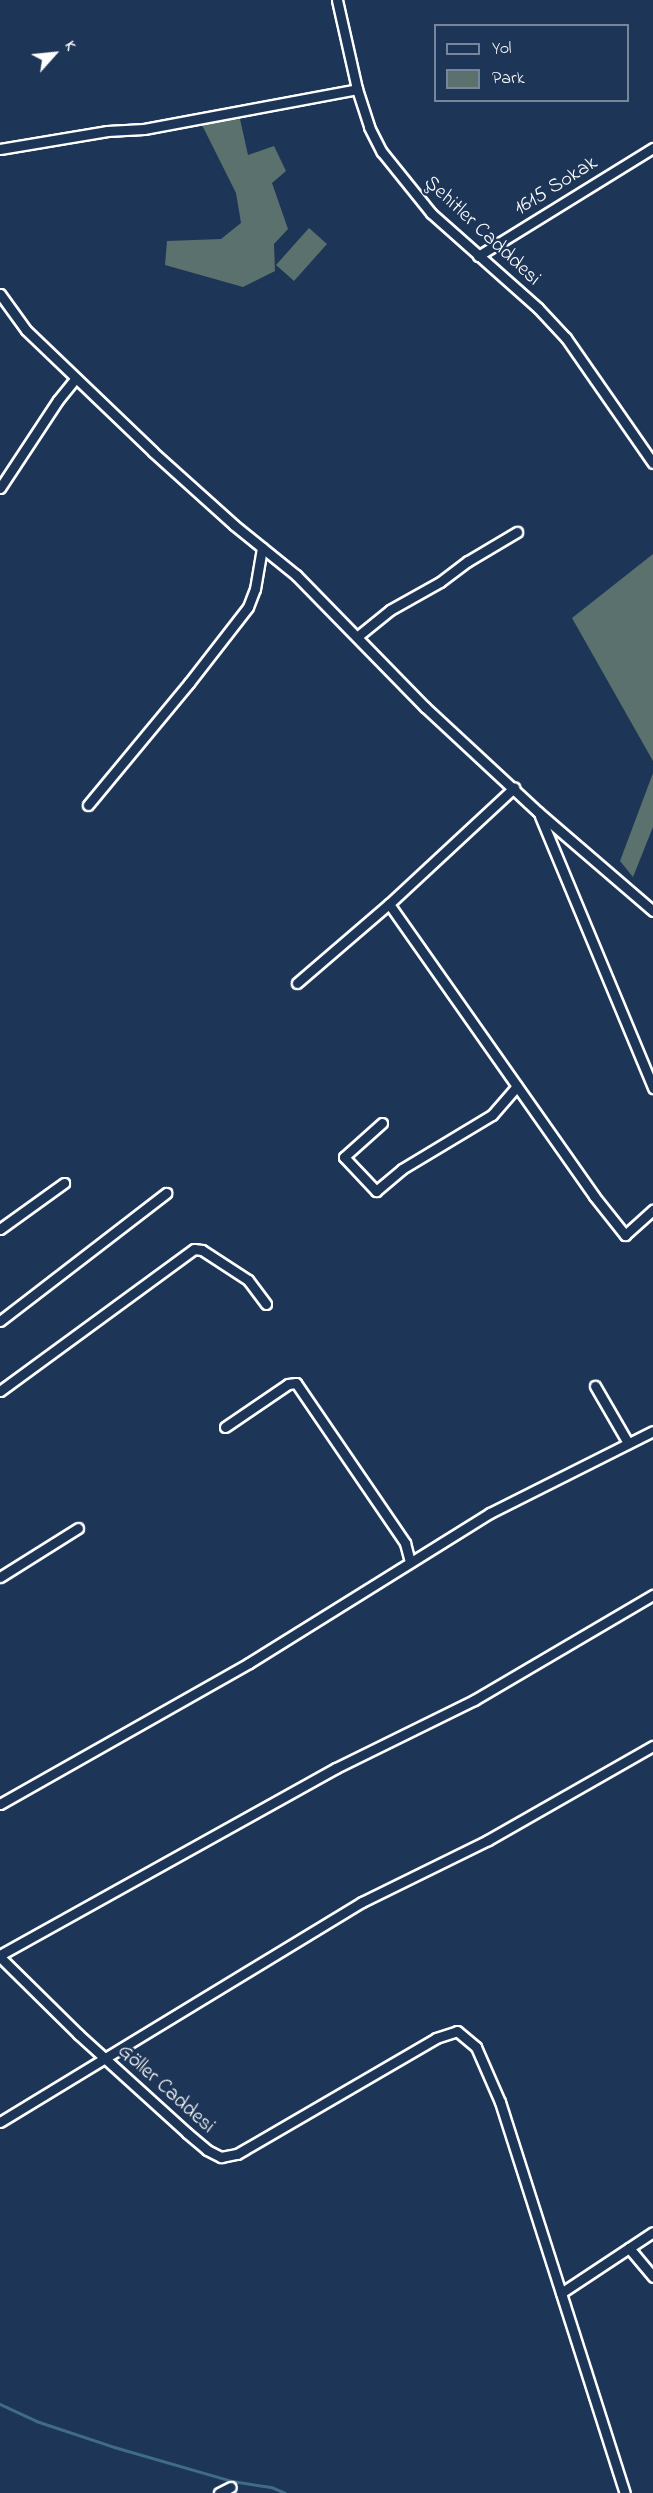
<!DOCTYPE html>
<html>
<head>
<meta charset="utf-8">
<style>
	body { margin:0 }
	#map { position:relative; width:653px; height:2493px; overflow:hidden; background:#1d3557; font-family:"Indie Flower",sans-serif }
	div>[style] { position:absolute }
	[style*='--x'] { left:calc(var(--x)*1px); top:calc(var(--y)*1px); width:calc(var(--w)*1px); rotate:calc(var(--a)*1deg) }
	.green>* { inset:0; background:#5b716d }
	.stream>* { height:3px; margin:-1.5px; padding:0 1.5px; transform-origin:1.5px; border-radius:1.5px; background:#406c84 }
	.roads { filter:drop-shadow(2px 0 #fff) drop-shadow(-2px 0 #fff) drop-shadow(0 2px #fff) drop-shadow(0 -2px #fff) }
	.street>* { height:9px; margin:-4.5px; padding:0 4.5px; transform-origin:4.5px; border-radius:4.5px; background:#1d3557 }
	span { translate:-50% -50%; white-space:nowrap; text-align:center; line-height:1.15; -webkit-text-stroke:5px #1d3557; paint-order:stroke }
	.street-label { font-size:21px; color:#fff }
	.legend { position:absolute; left:434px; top:24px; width:195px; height:78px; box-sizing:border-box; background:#1d3557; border:2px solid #77869a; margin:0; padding:8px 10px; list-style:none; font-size:18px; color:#fff }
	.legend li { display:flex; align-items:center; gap:12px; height:30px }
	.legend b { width:30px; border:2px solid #77869a }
	.north { position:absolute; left:24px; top:24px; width:60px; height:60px; -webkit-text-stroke:4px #1d3557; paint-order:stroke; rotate:63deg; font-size:16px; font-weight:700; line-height:24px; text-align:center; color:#fff }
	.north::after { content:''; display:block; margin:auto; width:21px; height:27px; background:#fff; clip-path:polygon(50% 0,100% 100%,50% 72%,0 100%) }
</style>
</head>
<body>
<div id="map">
	<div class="green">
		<div style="clip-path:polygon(240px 119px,248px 155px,274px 146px,286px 171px,272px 183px,288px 229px,274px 244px,275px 271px,243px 287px,165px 265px,167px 241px,221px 239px,241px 223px,236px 193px,201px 123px)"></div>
		<div style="clip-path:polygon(309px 228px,327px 244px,294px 281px,276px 265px)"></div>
		<div style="clip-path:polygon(653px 554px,653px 761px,572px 618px)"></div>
		<div style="clip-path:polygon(653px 773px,653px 827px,633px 877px,620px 861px)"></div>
	</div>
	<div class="stream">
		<div style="--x:0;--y:2404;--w:40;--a:25"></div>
		<div style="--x:36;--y:2421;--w:82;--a:18.4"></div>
		<div style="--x:114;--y:2447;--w:123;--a:16.1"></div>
		<div style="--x:232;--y:2481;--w:39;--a:9"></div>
		<div style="--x:271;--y:2487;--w:15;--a:23"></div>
	</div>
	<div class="roads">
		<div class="street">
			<div style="--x:337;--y:0;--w:91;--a:77.3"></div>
			<div style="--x:357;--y:89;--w:40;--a:72"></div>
			<div style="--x:369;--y:127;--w:28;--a:63"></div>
			<div style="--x:382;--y:152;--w:78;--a:51.2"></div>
			<div style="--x:431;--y:213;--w:143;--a:41.6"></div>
			<div style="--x:538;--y:308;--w:41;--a:47"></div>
			<div style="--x:566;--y:338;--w:152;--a:55.2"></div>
			<div style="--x:0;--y:149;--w:109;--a:-9.5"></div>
			<div style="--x:107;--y:131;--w:37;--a:-3"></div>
			<div style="--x:144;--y:129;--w:217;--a:-10.6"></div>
			<div style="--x:478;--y:256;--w:206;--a:-31.7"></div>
			<div style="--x:0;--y:294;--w:44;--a:54.2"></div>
			<div style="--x:26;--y:330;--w:176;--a:43.8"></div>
			<div style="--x:153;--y:452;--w:109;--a:42"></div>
			<div style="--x:234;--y:525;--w:80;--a:38.9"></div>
			<div style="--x:296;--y:575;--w:185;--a:45.7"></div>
			<div style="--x:425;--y:707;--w:154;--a:42.9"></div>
			<div style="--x:538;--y:812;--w:152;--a:40.7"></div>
			<div style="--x:0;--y:488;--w:105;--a:-56.6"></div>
			<div style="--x:58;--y:400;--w:28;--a:-51"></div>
			<div style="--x:358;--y:636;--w:41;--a:-39.1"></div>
			<div style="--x:390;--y:610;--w:57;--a:-29.2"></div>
			<div style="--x:440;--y:582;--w:35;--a:-37"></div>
			<div style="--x:468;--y:561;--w:57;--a:-30.6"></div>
			<div style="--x:88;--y:805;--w:158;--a:-50.4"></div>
			<div style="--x:189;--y:683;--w:96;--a:-52.2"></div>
			<div style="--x:248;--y:607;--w:19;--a:-69"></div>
			<div style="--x:255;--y:589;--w:42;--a:-80.3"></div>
			<div style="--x:540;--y:816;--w:295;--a:67.4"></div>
			<div style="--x:389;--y:904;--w:357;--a:54.9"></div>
			<div style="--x:594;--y:1196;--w:50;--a:51.5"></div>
			<div style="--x:625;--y:1235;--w:38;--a:-42"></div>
			<div style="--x:297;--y:983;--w:121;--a:-40.7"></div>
			<div style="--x:389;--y:904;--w:171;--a:-42.9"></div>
			<div style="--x:382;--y:1123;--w:51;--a:138.2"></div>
			<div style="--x:344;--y:1157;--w:47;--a:46.7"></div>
			<div style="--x:376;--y:1191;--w:34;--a:-40"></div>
			<div style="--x:402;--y:1169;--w:105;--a:-31"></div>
			<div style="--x:492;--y:1115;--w:38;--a:-49"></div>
			<div style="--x:0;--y:1229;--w:79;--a:-35.7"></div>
			<div style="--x:0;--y:1321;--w:210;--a:-37.6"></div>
			<div style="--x:595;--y:1386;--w:66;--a:59.9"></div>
			<div style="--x:0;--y:1391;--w:240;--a:-36.2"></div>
			<div style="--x:194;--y:1249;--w:8;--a:7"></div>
			<div style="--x:202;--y:1250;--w:55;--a:33.1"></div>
			<div style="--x:248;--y:1280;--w:30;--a:53"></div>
			<div style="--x:225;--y:1427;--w:76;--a:-34.3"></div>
			<div style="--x:288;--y:1384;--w:8;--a:-7"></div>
			<div style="--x:296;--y:1383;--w:194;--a:55.7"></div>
			<div style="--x:405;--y:1543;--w:20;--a:75"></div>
			<div style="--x:0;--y:1577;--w:92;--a:-32.1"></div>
			<div style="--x:0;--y:1804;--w:286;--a:-29.5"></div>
			<div style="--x:249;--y:1663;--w:284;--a:-31.9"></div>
			<div style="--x:490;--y:1513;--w:182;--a:-26.7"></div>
			<div style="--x:0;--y:1955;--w:385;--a:-29.1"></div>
			<div style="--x:336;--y:1768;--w:154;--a:-26.2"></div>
			<div style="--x:474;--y:1700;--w:208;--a:-30.4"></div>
			<div style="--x:0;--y:1957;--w:110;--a:44.6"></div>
			<div style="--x:78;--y:2034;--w:147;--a:42.2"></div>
			<div style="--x:187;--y:2133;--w:26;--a:40"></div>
			<div style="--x:207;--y:2150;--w:16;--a:27"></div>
			<div style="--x:221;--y:2157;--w:16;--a:-11"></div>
			<div style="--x:237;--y:2154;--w:230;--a:-30.2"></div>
			<div style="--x:436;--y:2038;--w:22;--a:-18"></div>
			<div style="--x:457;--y:2031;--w:25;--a:40"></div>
			<div style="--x:476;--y:2047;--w:60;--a:66.4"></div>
			<div style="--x:500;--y:2102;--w:410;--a:72.3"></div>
			<div style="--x:0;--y:2122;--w:424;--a:-31.3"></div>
			<div style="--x:362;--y:1902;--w:140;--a:-26.2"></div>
			<div style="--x:488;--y:1840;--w:190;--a:-29.7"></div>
			<div style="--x:629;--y:2248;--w:38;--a:50"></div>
			<div style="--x:561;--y:2293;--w:110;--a:-33.5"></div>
			<div style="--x:219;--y:2493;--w:13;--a:-27"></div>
		</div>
	</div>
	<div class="street-label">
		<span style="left:556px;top:186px;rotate:-32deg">1615 Sokak</span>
		<span style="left:482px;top:231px;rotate:43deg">Şehitler Cadddesi</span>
		<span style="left:166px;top:2089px;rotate:42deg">Göller Caddesi</span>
	</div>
	<ul class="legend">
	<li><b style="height:8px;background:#1d3557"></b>Yol</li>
	<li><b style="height:16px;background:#5b716d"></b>Park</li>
	</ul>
	<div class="north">K</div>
</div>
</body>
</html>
